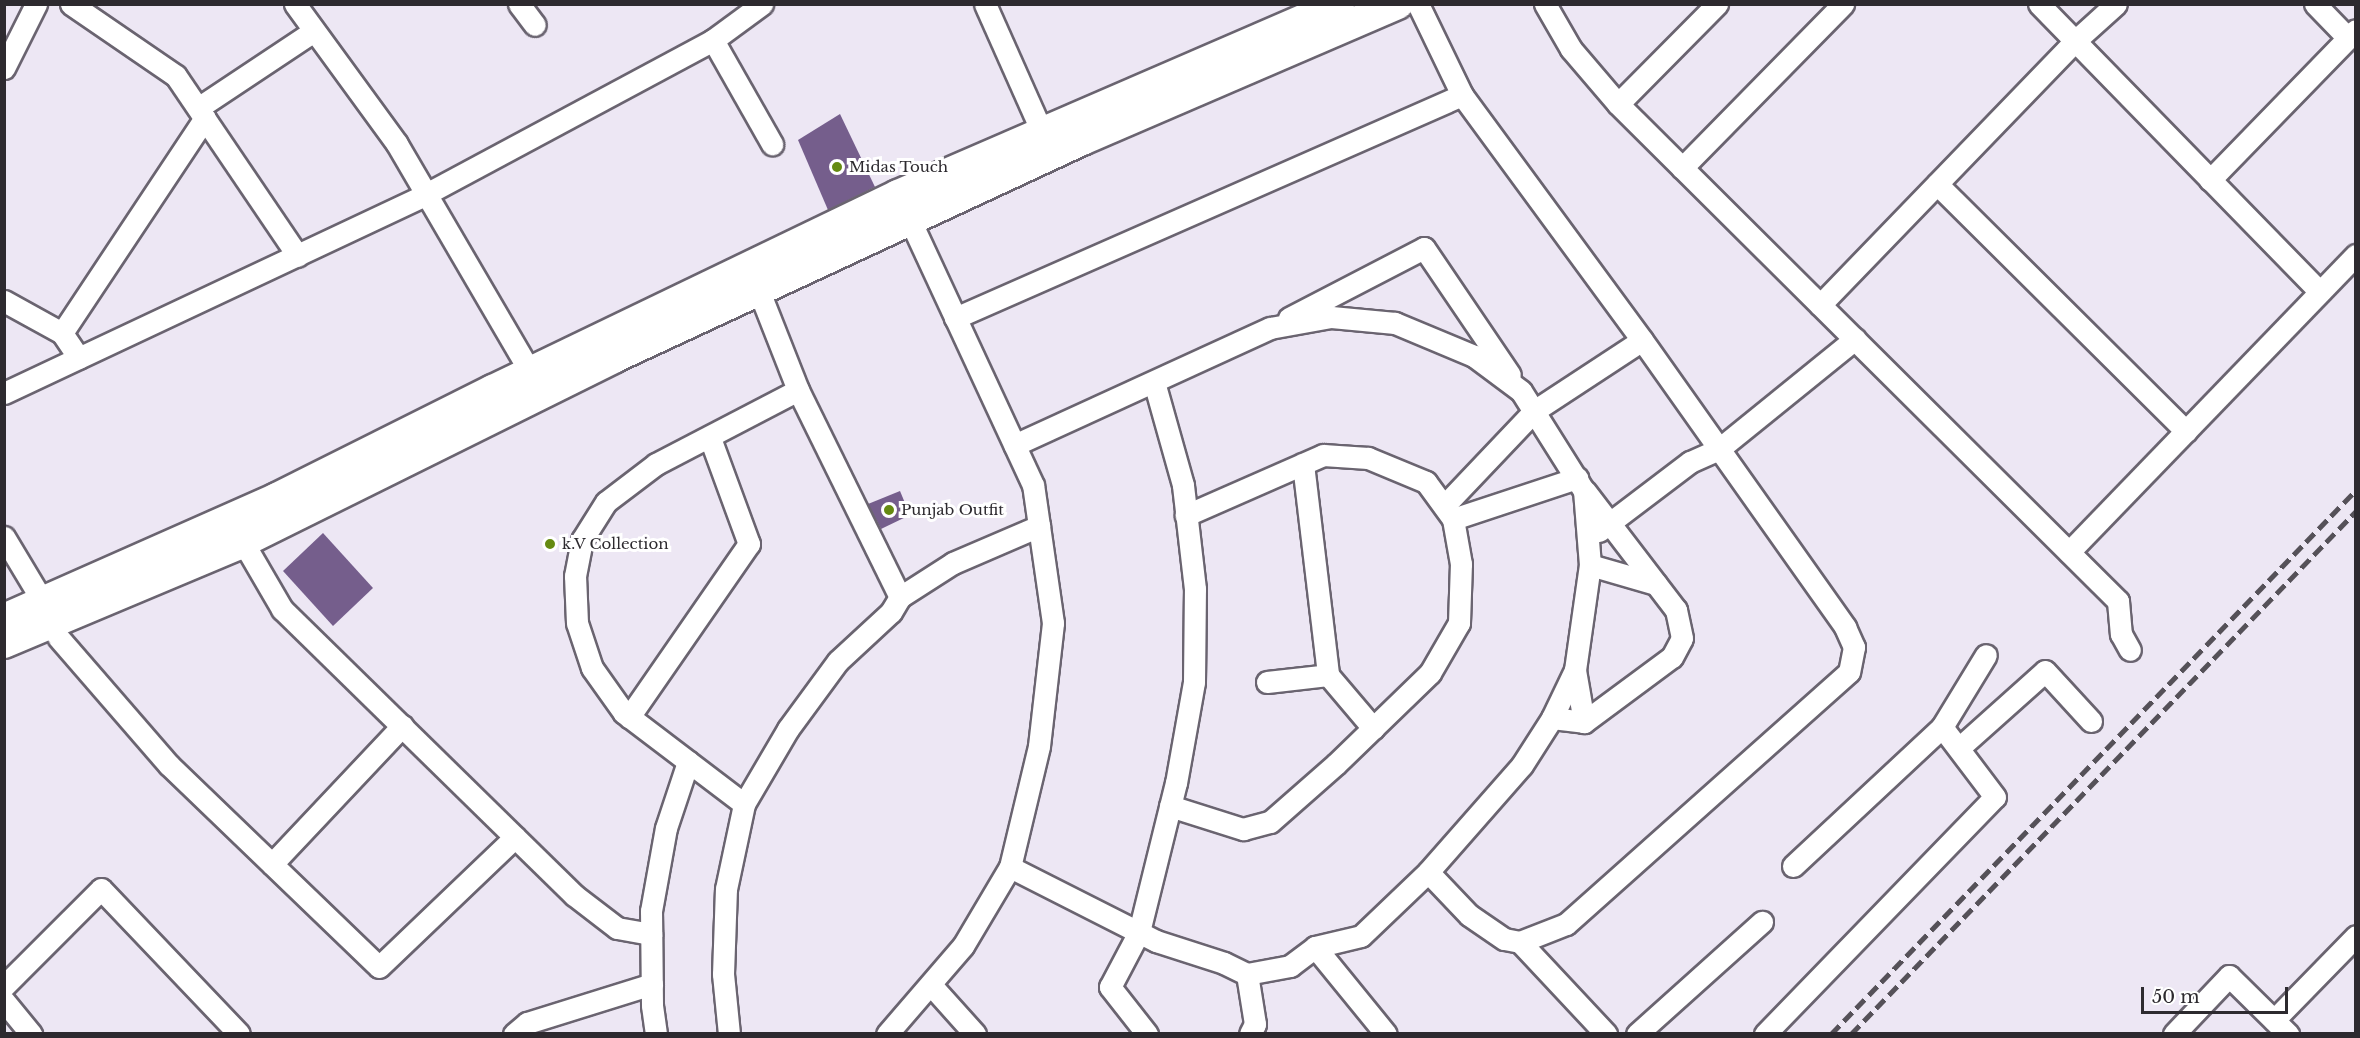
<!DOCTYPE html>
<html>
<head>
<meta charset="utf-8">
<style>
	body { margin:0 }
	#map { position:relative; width:2360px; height:1038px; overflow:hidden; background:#ede7f4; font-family:"Libre Baskerville",serif }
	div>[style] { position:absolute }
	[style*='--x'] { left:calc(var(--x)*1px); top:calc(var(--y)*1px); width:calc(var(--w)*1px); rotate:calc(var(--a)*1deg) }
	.building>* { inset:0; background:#755e8c }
	.roads { filter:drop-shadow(2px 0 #6a6470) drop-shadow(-2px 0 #6a6470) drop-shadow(0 2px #6a6470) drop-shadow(0 -2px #6a6470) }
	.street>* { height:21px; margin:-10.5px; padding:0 10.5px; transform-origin:10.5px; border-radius:10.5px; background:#fff }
	.secondary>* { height:30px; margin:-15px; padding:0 15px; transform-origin:15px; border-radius:15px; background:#fff }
	.rail>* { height:4.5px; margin-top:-2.25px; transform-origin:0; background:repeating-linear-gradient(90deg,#555158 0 12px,transparent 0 18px) }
	.dots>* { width:16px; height:16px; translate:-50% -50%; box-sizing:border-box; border:3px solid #fff; border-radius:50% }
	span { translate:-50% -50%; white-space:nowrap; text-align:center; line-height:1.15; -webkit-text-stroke:6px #fff; paint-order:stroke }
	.poi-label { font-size:15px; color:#2d2a2f }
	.left { translate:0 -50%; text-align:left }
	.frame { position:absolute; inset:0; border:6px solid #2d2a2f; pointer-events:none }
	.scale { position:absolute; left:2141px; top:987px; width:147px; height:27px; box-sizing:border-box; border:3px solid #2d2a2f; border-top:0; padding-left:8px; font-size:18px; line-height:21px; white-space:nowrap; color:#2d2a2f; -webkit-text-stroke:4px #fff; paint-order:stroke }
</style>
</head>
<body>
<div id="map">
	<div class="building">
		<div style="clip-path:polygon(840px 114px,875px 187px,828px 210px,798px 140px)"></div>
		<div style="clip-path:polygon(900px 491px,910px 515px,881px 529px,868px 504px)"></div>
		<div style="clip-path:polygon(323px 533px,373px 588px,333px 626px,283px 571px)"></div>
	</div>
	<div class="roads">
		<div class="street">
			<div style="--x:71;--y:4;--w:127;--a:34.4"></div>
			<div style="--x:176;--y:76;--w:217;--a:55.9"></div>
			<div style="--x:295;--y:4;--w:173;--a:53.9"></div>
			<div style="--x:397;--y:144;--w:276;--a:59.7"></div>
			<div style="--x:519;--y:4;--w:26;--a:53"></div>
			<div style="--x:985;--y:4;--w:152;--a:66"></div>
			<div style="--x:1418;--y:4;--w:101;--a:64.2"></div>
			<div style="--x:1462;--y:95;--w:304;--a:53.7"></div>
			<div style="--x:1642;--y:340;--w:352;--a:54.7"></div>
			<div style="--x:1845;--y:627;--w:22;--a:66"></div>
			<div style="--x:1854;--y:647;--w:25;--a:101"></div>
			<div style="--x:1849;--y:672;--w:379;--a:138.3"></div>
			<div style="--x:1566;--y:924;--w:49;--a:158.6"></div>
			<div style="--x:1520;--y:942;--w:16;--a:-169"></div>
			<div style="--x:1504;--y:939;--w:42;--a:-145.6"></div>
			<div style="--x:1469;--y:915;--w:59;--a:-133.6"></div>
			<div style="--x:1545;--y:4;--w:52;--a:60"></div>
			<div style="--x:1571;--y:49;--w:72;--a:49.5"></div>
			<div style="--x:1618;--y:104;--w:705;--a:44.83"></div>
			<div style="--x:2118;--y:601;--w:33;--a:85"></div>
			<div style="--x:2121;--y:634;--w:18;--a:61"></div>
			<div style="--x:2039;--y:4;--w:402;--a:45.7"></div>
			<div style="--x:2315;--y:4;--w:47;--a:45.9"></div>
			<div style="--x:713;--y:40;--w:120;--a:60.4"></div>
			<div style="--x:4;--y:68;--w:72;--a:-63.4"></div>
			<div style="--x:1618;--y:104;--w:141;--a:-45.3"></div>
			<div style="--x:198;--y:108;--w:139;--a:-33.6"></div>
			<div style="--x:1682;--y:168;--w:230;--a:-45.5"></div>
			<div style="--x:2210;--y:180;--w:209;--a:-45.8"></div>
			<div style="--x:1937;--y:184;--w:351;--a:44.8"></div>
			<div style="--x:759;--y:291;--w:106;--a:68.5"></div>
			<div style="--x:798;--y:390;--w:231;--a:63.8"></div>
			<div style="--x:4;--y:301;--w:66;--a:28.9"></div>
			<div style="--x:62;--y:333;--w:30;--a:56"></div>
			<div style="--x:1820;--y:305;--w:367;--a:-46"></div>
			<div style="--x:2075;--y:41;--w:55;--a:-42.1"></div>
			<div style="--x:955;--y:318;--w:554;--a:-23.74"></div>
			<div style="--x:1289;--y:318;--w:152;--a:-27.4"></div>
			<div style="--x:1424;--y:248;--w:153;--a:55.9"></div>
			<div style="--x:62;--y:333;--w:258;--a:-56.4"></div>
			<div style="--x:4;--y:393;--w:467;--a:-25.2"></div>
			<div style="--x:426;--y:194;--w:326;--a:-28.2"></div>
			<div style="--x:713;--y:40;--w:61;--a:-36.3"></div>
			<div style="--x:1303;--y:464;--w:212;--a:83.2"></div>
			<div style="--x:1328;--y:675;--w:70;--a:49.7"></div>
			<div style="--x:1444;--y:506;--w:131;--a:-46.5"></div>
			<div style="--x:1534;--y:411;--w:129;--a:-33.3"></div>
			<div style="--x:1453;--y:519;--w:131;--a:-18.3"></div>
			<div style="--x:1599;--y:531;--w:114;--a:-37.2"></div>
			<div style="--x:1690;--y:462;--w:32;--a:-24"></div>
			<div style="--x:1719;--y:449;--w:175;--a:-39"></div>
			<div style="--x:4;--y:537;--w:76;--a:59"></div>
			<div style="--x:243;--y:542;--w:78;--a:59.8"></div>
			<div style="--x:282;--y:609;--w:409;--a:44.4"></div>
			<div style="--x:574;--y:895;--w:54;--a:37.5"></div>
			<div style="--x:617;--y:928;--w:35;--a:10"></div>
			<div style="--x:2069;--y:552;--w:413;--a:-46"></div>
			<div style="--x:1590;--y:565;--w:69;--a:16.1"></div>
			<div style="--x:58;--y:637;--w:169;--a:49.1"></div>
			<div style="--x:169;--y:765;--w:291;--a:43.9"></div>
			<div style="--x:379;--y:967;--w:188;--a:-43.7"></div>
			<div style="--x:1575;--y:670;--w:53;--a:80.2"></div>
			<div style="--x:1267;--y:682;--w:61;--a:-6.5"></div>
			<div style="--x:629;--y:717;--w:211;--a:-55.3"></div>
			<div style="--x:749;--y:544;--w:113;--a:-110.2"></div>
			<div style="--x:1552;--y:718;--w:32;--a:7"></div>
			<div style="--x:1584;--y:722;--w:109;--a:-36.5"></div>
			<div style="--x:1672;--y:657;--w:21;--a:-62"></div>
			<div style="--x:1682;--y:638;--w:29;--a:-102"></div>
			<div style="--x:1676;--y:610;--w:150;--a:-127.4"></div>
			<div style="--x:1959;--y:748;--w:115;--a:-41.8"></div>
			<div style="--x:2045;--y:671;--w:68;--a:47.4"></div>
			<div style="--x:744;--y:804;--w:151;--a:-142.8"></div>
			<div style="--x:624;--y:713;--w:55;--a:-125.4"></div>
			<div style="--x:592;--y:668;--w:47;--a:-108.4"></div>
			<div style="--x:577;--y:623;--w:47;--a:-92.4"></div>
			<div style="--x:575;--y:576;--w:37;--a:-79"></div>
			<div style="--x:582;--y:540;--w:45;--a:-57.7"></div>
			<div style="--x:606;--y:502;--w:63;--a:-37.2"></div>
			<div style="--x:656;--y:464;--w:160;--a:-27.5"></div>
			<div style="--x:1170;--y:806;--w:77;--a:17.5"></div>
			<div style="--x:1243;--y:829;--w:28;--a:-15"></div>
			<div style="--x:1270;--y:822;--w:88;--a:-41.3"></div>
			<div style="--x:1336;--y:764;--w:131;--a:-44.1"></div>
			<div style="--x:1430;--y:673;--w:58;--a:-59.9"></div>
			<div style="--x:1459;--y:623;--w:59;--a:-88.1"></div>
			<div style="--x:1461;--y:564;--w:46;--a:-100.1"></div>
			<div style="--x:1453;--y:519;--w:46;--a:-126.1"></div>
			<div style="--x:1426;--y:482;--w:63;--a:-157.5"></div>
			<div style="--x:1368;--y:458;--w:45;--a:-176.2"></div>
			<div style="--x:1323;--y:455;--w:150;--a:156.3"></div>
			<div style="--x:272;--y:864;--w:190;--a:-46.7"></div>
			<div style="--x:1793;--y:866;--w:204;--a:-43"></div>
			<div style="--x:1942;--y:727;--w:84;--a:-58.6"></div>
			<div style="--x:1010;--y:867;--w:164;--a:26.9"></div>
			<div style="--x:1156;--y:941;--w:71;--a:17.9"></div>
			<div style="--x:1224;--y:963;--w:25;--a:26"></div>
			<div style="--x:1247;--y:974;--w:44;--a:-10.5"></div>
			<div style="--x:1290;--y:966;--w:31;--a:-37"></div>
			<div style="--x:1315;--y:947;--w:47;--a:-13.4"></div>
			<div style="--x:1361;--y:936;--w:93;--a:-43.7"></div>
			<div style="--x:1428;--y:872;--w:142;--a:-48.7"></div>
			<div style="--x:1522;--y:765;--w:56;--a:-57.4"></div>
			<div style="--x:1552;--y:718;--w:53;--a:-64.4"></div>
			<div style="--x:1575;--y:670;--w:106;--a:-81.9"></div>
			<div style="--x:1590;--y:565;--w:74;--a:-94.6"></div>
			<div style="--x:1584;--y:491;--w:118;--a:-122.2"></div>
			<div style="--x:1521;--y:391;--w:59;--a:-143.3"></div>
			<div style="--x:1474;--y:356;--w:86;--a:-157.3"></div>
			<div style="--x:1395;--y:323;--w:64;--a:-174.6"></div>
			<div style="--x:1331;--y:317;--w:62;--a:169.8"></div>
			<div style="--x:1270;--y:328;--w:281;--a:155.4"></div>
			<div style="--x:1520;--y:942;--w:126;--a:46.9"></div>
			<div style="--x:1315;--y:947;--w:112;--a:50.8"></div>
			<div style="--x:1247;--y:974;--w:51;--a:80.9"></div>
			<div style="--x:1255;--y:1024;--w:11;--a:117"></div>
			<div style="--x:931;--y:985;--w:66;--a:48.1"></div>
			<div style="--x:4;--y:986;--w:137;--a:-45"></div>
			<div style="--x:101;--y:889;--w:200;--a:46.4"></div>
			<div style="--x:4;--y:1001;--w:43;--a:50.7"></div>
			<div style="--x:2274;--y:1020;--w:117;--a:-45.7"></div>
			<div style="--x:514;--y:1034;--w:17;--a:-40"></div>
			<div style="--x:527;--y:1023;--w:131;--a:-17.3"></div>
			<div style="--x:656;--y:1034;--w:29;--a:-98"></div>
			<div style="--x:652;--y:1005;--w:94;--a:-90.6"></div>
			<div style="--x:651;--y:911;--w:84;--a:-79.8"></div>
			<div style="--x:666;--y:828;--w:70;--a:-71.6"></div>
			<div style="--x:729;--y:1034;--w:60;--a:-95.7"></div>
			<div style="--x:723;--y:974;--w:85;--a:-88"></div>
			<div style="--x:726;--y:889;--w:87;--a:-78"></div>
			<div style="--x:744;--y:804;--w:87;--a:-59.6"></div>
			<div style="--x:788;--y:729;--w:84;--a:-53.7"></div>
			<div style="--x:838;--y:661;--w:72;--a:-42.8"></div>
			<div style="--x:891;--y:612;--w:17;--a:-59"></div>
			<div style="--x:900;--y:597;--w:63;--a:-32.7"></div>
			<div style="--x:953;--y:563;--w:94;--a:-23.3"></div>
			<div style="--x:887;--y:1034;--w:116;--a:-49.2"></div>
			<div style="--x:963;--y:946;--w:92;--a:-59.3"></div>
			<div style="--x:1010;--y:867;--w:124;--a:-76.5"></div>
			<div style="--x:1039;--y:746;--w:124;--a:-83.5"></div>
			<div style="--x:1053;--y:623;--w:139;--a:-98.2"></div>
			<div style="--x:1033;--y:485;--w:304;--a:-114.9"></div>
			<div style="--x:1147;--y:1034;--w:60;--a:-128.2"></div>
			<div style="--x:1110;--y:987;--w:62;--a:-62.2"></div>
			<div style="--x:1139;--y:932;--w:154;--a:-76.1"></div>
			<div style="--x:1176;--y:783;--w:103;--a:-79.9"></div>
			<div style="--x:1194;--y:682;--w:93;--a:-89.4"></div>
			<div style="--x:1195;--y:589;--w:105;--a:-96.6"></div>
			<div style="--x:1183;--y:485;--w:107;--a:-105.7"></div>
			<div style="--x:1637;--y:1034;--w:168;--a:-41.9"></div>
			<div style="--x:1765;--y:1034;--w:330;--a:-45.9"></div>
			<div style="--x:1995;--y:797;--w:88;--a:-127.1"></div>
			<div style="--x:2174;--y:1034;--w:80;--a:-46.5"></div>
			<div style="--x:2229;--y:976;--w:83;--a:44.5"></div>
		</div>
		<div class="secondary">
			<div style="--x:4;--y:619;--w:299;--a:-23.9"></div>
			<div style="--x:277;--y:498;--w:241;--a:-26.6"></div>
			<div style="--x:493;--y:390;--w:449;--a:-25.7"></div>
			<div style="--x:898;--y:195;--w:481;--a:-23.4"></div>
			<div style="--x:4;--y:643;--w:253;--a:-22.8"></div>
			<div style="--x:237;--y:545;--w:420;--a:-26.4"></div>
			<div style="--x:613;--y:358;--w:517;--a:-24.93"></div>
			<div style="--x:1082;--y:140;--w:344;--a:-23.3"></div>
		</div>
	</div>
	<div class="rail">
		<div style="--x:1831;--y:1034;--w:756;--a:-46.02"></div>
		<div style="--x:1851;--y:1034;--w:727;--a:-46"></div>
	</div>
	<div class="dots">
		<div style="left:837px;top:167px;background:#658a11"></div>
		<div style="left:889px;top:510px;background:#658a11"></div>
		<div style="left:550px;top:544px;background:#658a11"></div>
	</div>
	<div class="poi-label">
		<span class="left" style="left:849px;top:167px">Midas Touch</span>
		<span class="left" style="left:901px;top:510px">Punjab Outfit</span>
		<span class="left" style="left:562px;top:544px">k.V Collection</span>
	</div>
	<div class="frame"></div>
	<div class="scale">50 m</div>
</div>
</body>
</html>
